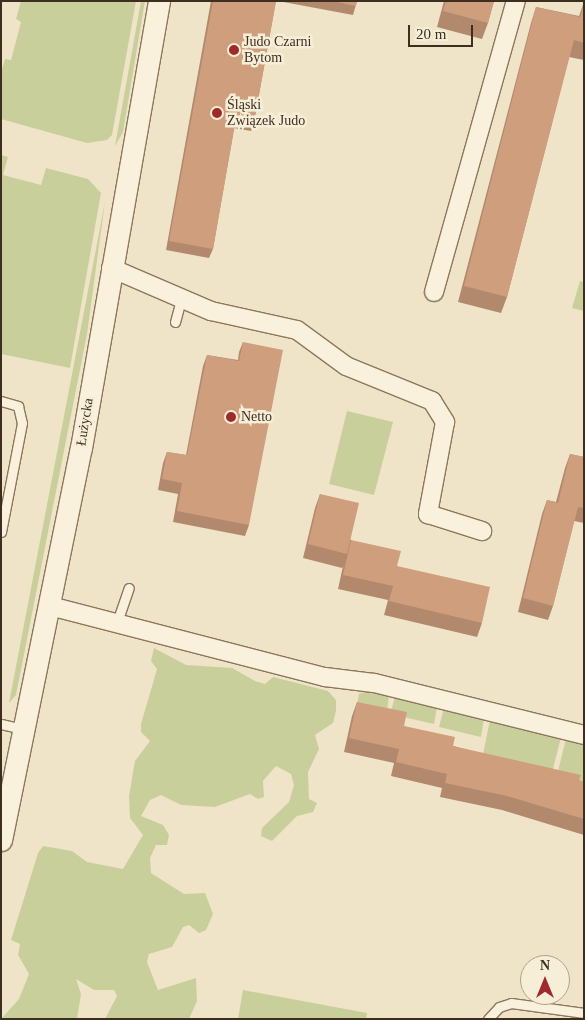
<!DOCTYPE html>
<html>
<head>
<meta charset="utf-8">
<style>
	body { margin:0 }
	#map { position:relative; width:585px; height:1020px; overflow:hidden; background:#f0e4c8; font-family:"Times New Roman",serif }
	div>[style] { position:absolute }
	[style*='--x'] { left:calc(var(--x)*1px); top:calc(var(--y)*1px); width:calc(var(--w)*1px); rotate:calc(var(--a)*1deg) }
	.green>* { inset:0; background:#c9cf9b }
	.roads { filter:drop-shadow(1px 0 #8d765c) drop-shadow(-1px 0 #8d765c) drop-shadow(0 1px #8d765c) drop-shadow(0 -1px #8d765c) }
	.service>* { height:9px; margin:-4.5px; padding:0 4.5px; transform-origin:4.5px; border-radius:4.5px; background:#faf1dc }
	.minor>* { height:18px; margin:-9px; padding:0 9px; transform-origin:9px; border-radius:9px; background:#faf1dc }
	.tertiary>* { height:21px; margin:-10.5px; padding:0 10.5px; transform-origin:10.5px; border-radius:10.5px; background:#faf1dc }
	.wall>* { inset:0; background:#b2896c }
	.building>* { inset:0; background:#cf9f7d }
	.dots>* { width:14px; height:14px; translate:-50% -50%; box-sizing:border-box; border:2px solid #f7eed8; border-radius:50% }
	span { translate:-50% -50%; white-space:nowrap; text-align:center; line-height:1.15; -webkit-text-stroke:5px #f7eed8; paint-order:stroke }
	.poi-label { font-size:14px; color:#3d2e20 }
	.left { translate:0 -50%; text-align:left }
	.street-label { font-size:14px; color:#3d2e20 }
	.frame { position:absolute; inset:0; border:2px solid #3d2e20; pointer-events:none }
	.north { position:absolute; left:520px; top:955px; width:50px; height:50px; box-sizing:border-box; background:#f7eed8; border:1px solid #ada18e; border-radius:50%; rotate:0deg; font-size:14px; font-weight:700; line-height:20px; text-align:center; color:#3d2e20 }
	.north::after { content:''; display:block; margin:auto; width:18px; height:22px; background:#9e2a2b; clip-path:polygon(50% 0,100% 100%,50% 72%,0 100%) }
	.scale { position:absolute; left:408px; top:25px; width:65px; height:22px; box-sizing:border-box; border:2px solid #3d2e20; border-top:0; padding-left:6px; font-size:15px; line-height:18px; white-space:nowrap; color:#3d2e20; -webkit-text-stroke:4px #f7eed8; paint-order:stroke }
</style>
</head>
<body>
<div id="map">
	<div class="green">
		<div style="clip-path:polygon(21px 1px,136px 1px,112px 135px,107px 140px,87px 143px,1px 119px,1px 73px,5px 59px,11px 60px,21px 22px,16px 19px)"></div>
		<div style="clip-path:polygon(141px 1px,145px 1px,123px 132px,115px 146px)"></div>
		<div style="clip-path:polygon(1px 155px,8px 157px,3px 175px,41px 185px,46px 168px,88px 179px,101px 193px,70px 368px,1px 354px)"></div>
		<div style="clip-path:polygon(105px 202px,87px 334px,16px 695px,9px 703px)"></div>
		<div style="clip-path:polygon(580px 281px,584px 282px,584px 311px,572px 308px)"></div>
		<div style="clip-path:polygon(347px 411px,393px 422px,374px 495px,329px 484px)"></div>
		<div style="clip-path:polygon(154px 648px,186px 665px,232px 668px,255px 681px,265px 684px,273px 677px,328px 691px,336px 700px,336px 711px,333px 723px,315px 735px,319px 749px,308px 772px,309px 799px,317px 803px,313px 812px,297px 816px,272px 841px,261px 836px,262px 828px,289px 802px,294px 785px,291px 774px,276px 766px,263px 781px,264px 797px,258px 799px,250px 794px,215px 807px,181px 805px,161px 795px,150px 800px,141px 816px,163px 825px,169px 835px,167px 845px,156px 845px,150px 858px,151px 873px,184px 894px,205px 893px,213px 914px,206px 930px,199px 933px,189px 925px,183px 927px,172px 947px,149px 954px,147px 962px,158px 990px,196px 978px,197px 1001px,189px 1019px,105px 1019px,117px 996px,114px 990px,94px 990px,76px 979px,81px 994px,77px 1019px,1px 1019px,19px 999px,29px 974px,18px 955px,20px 944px,11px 940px,38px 853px,43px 846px,72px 851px,87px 862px,123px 869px,143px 835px,130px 818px,129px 796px,135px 761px,150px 741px,141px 732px,141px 724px,157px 669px,151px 661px)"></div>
		<div style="clip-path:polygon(366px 691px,389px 695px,387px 712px,357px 705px,359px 694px)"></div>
		<div style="clip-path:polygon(395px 697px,437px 707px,434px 724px,390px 714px)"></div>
		<div style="clip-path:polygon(444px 708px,484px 718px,481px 737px,439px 727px)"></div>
		<div style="clip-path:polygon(490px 720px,561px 737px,552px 773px,483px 754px)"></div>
		<div style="clip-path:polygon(566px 739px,584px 742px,584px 783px,557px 775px)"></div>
		<div style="clip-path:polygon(243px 990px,367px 1013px,366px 1019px,238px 1019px)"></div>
	</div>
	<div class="roads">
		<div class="service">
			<div style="--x:175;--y:322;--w:24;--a:-75"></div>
			<div style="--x:1;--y:401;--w:18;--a:16"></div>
			<div style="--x:18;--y:406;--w:17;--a:77"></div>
			<div style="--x:22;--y:423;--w:111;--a:100.9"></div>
			<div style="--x:117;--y:622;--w:36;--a:-71"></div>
			<div style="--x:1;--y:724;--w:23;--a:13"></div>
			<div style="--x:488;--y:1019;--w:16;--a:-47"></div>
			<div style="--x:499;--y:1007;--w:13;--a:-18"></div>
			<div style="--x:511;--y:1003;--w:74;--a:7.8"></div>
		</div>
		<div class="minor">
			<div style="--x:111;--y:268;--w:109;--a:23.3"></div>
			<div style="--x:211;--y:311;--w:88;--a:12.5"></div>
			<div style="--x:297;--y:330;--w:61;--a:36.3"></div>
			<div style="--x:346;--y:366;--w:93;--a:22.1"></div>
			<div style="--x:432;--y:401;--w:25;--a:58"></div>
			<div style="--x:445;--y:422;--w:94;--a:100.5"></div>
			<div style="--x:428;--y:514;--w:57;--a:17.5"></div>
			<div style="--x:434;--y:292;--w:302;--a:-74.3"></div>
			<div style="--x:50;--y:606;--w:284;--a:14.5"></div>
			<div style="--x:325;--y:677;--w:49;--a:7"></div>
			<div style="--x:374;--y:683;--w:216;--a:13.9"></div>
		</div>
		<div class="tertiary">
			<div style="--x:1;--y:840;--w:400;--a:-78.5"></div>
			<div style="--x:81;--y:448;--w:454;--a:-80.1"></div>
		</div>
	</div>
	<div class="wall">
		<div style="clip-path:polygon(211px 1px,276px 1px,254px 122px,251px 131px,234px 128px,213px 249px,209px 258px,166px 250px)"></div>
		<div style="clip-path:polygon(278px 1px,357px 1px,353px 15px)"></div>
		<div style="clip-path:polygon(444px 1px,494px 1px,488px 23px,482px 39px,437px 27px)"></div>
		<div style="clip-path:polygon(584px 2px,584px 60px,569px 57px,507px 297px,501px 313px,458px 302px,531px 23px,536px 7px,579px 16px)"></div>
		<div style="clip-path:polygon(243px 342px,249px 525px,245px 536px,173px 522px,178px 494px,158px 490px,163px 463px,167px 452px,186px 455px,203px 366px,207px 355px,238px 360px,239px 352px)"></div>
		<div style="clip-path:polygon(570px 454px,584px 457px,584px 523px,574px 521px,553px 606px,548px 620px,518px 612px,542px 514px,547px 500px,556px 502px,565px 468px)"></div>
		<div style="clip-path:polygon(320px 494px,351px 540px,397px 566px,482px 623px,477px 637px,384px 615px,388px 600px,338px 589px,343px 566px,342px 568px,303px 558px,315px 508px)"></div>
		<div style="clip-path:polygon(357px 702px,404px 726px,453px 746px,584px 782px,584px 835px,502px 810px,440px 797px,442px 788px,391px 776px,394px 763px,344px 752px,352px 716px)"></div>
	</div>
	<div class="building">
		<div style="clip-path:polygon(213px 1px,276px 1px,254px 122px,236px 119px,213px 249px,169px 241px)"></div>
		<div style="clip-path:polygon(332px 1px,357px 1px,356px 6px)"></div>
		<div style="clip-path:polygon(446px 1px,494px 1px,488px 23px,443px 11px)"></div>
		<div style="clip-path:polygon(584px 3px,584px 43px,574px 40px,507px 297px,464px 286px,536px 7px,580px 17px)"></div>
		<div style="clip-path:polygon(243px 342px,283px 350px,249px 525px,177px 511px,182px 483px,162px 479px,167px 452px,187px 455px,207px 355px,239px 361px)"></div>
		<div style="clip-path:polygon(570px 454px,584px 457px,584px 508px,578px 507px,553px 606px,523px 598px,547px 500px,558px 503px)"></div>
		<div style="clip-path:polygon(320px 494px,359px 503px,347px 554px,308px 544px)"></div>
		<div style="clip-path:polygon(351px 540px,401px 551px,397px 566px,490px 587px,482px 623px,389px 601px,393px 586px,343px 575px)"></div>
		<div style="clip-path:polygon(357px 702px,407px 712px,404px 726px,455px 737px,453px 746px,581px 775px,579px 780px,584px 782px,584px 819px,507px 796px,445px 783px,447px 774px,396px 762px,399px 749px,349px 738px)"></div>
	</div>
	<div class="dots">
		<div style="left:234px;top:50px;background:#9e2a2b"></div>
		<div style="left:217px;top:113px;background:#9e2a2b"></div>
		<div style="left:231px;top:417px;background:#9e2a2b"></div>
	</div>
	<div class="poi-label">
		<span class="left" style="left:244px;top:50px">Judo Czarni<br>Bytom</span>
		<span class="left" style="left:227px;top:113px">Śląski<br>Związek Judo</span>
		<span class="left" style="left:241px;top:417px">Netto</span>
	</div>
	<div class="street-label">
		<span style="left:85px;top:422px;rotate:-81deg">Łużycka</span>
	</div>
	<div class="frame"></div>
	<div class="north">N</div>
	<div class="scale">20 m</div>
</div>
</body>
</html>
